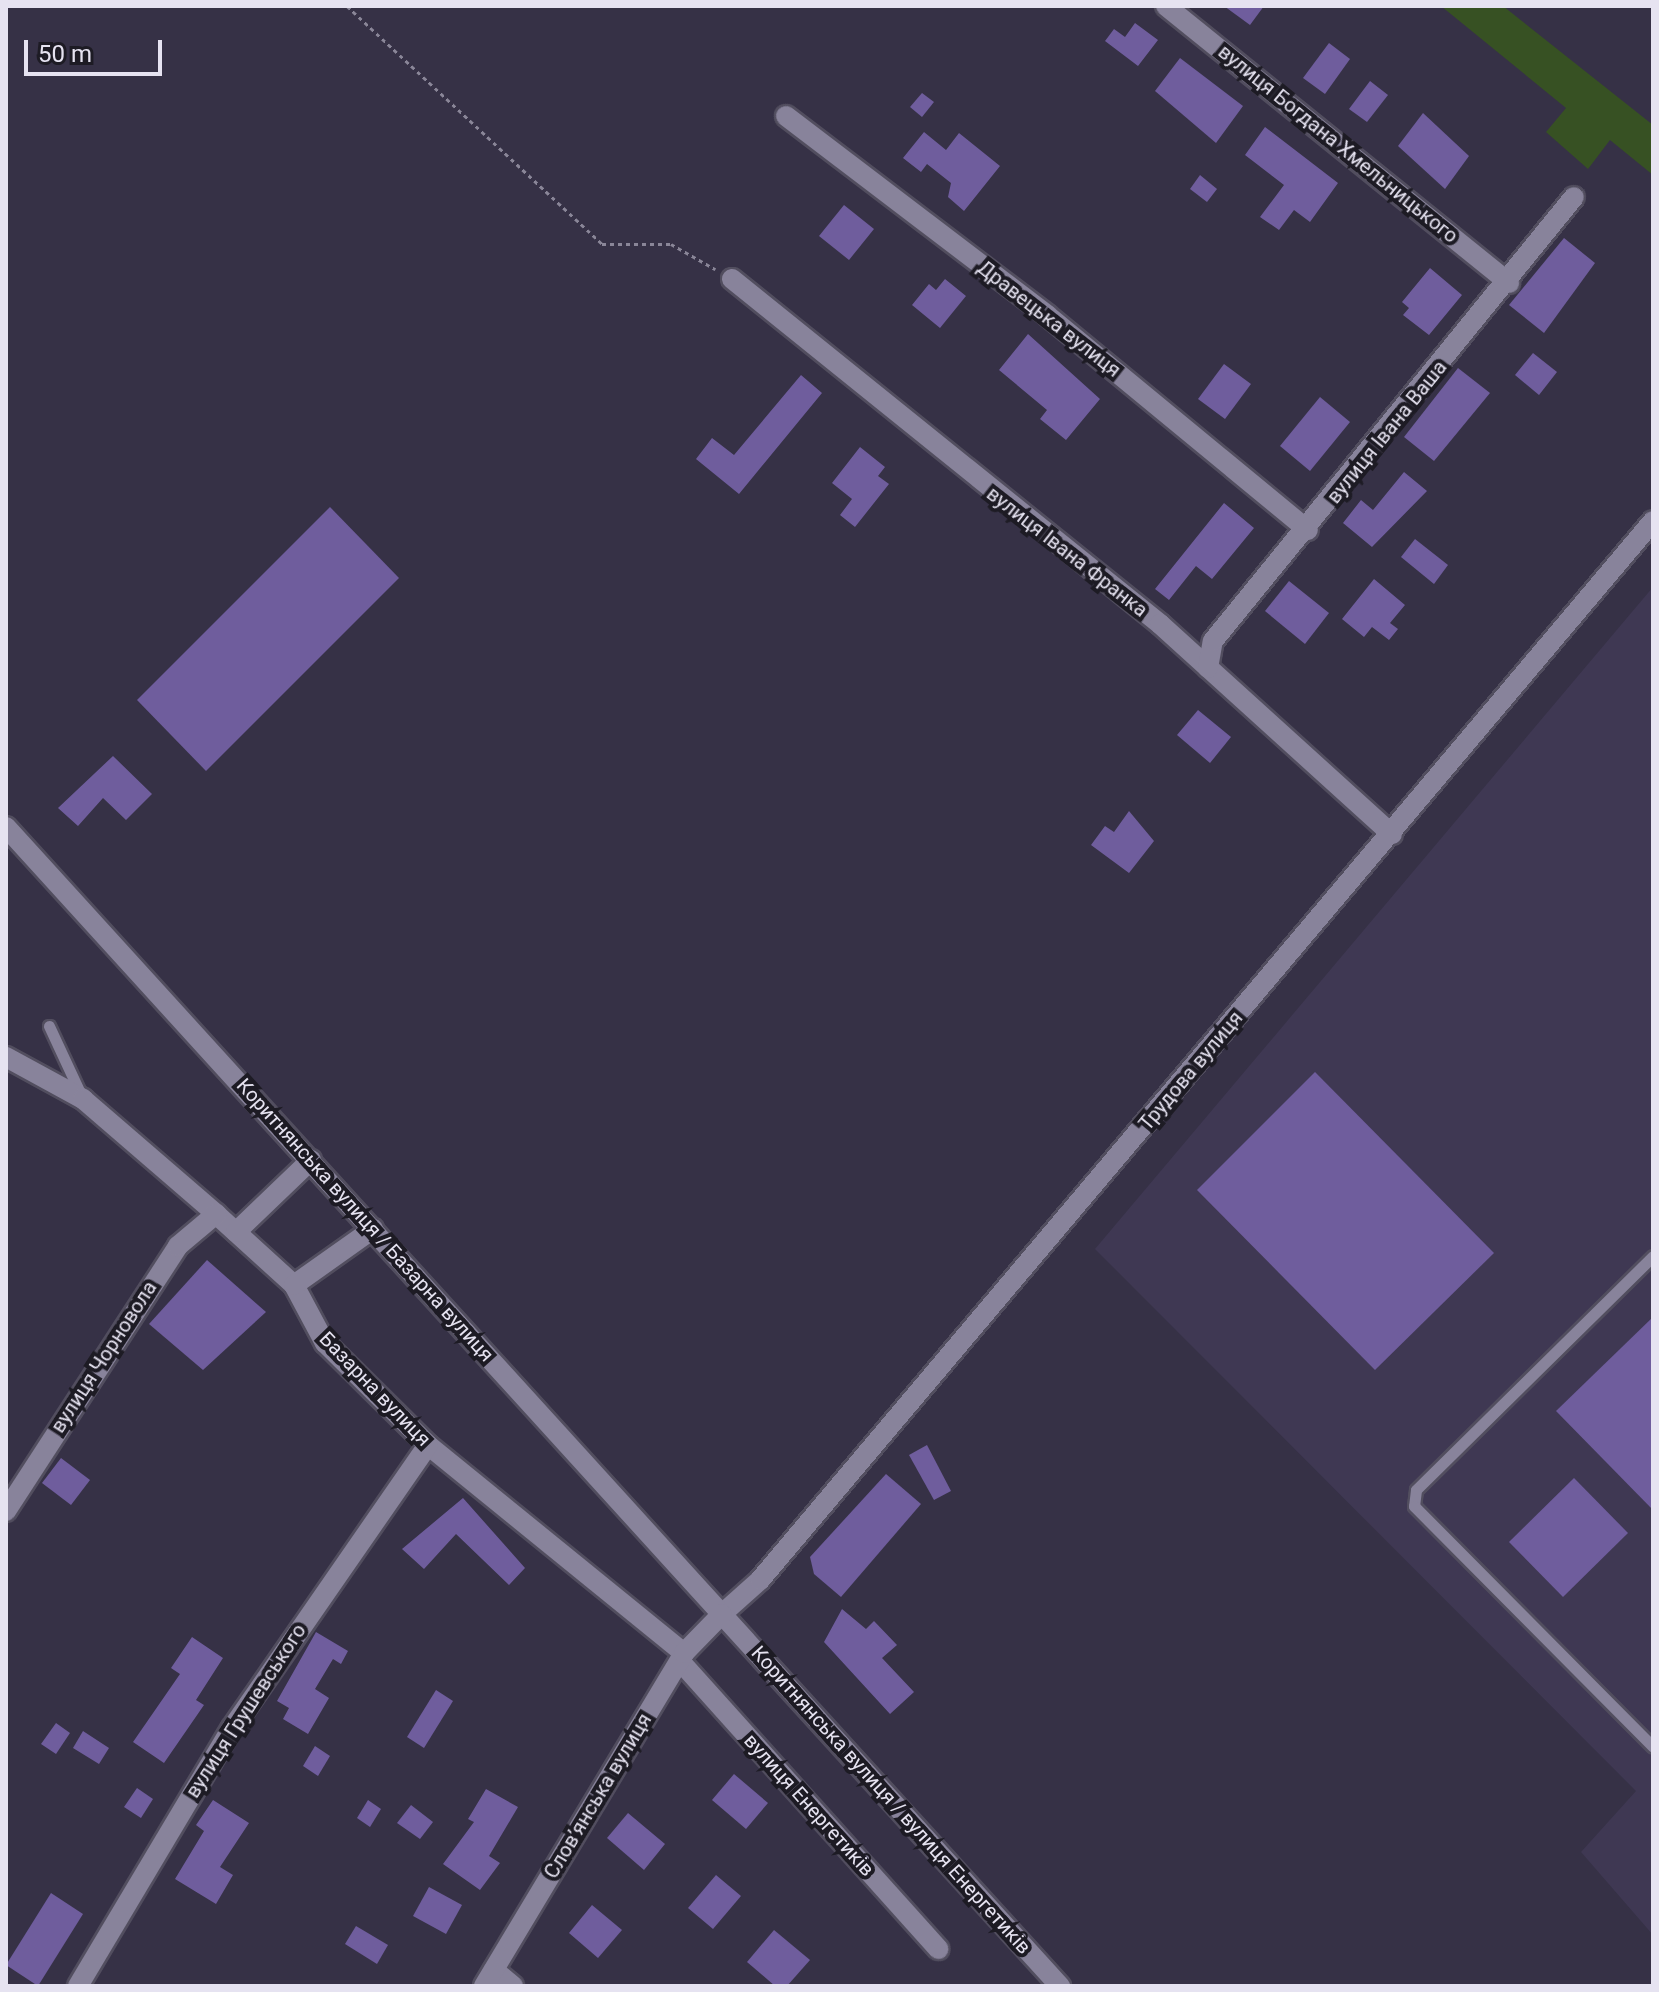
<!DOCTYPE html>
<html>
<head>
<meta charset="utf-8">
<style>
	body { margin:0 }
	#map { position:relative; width:1659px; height:1992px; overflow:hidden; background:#363146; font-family:Roboto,sans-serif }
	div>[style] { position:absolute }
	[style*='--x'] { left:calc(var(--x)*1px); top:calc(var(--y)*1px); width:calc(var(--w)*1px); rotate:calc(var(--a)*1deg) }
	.built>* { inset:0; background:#3f3853 }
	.green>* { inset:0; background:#375123 }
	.building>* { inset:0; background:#6f5d9d }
	.path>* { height:3px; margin-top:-1.5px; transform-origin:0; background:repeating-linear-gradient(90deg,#8a8698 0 4px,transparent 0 8px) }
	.roads { filter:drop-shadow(2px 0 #524e5f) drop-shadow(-2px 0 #524e5f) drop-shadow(0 2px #524e5f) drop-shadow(0 -2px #524e5f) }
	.lane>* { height:11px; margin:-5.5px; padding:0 5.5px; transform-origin:5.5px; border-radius:5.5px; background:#88839b }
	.street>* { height:20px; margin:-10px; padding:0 10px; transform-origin:10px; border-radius:10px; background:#88839b }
	.secondary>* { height:20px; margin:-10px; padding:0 10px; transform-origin:10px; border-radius:10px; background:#88839b }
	span { translate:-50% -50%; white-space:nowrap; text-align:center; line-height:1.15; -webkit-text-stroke:8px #1d1b24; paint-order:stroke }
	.street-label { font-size:20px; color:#e6e3f1 }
	.frame { position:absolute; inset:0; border:8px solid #e6e3f1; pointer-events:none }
	.scale { position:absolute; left:24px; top:40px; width:138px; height:36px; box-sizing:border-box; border:4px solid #e6e3f1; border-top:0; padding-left:10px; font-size:24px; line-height:28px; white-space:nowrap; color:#e6e3f1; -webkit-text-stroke:6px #1d1b24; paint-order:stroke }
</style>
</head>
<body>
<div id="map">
	<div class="built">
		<div style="clip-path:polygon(1653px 587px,1653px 1935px,1581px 1852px,1636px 1791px,1095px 1249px)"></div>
	</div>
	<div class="green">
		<div style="clip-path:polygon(1441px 6px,1503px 6px,1653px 125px,1653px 175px,1610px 140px,1588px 169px,1546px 132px,1566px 108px)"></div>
	</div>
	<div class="building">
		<div style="clip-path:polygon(1224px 6px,1264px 6px,1250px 25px)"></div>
		<div style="clip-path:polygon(1135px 23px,1158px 40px,1138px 66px,1105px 41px,1114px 29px,1125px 37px)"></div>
		<div style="clip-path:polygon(1329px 43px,1350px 59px,1325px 94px,1303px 78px)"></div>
		<div style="clip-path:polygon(1180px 58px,1243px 106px,1216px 143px,1155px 91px)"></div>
		<div style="clip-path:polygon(1370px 81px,1388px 95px,1367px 122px,1349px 109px)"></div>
		<div style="clip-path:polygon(922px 93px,934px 102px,922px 117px,910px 107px)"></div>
		<div style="clip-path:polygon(1423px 113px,1469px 156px,1445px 189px,1398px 146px)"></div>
		<div style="clip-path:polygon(1265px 127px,1338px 183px,1310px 222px,1294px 210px,1279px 230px,1260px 217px,1284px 185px,1245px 155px)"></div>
		<div style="clip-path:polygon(924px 132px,946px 150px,959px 133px,1000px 166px,964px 211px,948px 197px,951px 183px,927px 164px,921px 172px,903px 158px)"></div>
		<div style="clip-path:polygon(1200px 175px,1217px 189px,1207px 202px,1190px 189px)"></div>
		<div style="clip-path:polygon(844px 205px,874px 229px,849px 260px,819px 236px)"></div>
		<div style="clip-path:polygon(1564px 238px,1595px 263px,1544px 333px,1509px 305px)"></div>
		<div style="clip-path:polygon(1430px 268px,1462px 295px,1429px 335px,1403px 315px,1409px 308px,1402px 302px)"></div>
		<div style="clip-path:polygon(945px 279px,966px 296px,940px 328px,912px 305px,929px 284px,936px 290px)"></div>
		<div style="clip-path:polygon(1028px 334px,1100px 399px,1066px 440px,1040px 419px,1047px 410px,999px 370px)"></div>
		<div style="clip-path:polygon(1533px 353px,1557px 372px,1539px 395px,1515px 375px)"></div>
		<div style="clip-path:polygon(1224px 364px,1251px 384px,1225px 419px,1198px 399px)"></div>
		<div style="clip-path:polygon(1458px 368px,1490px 393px,1434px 461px,1404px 437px)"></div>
		<div style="clip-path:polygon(801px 375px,822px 393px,739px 494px,696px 459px,712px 438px,734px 455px)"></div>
		<div style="clip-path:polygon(1320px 397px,1350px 422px,1310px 471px,1280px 446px)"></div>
		<div style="clip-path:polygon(860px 447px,885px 467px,878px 476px,889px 484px,855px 527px,840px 515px,852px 499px,832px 483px)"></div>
		<div style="clip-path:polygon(1404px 472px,1427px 491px,1372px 547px,1343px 523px,1361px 500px,1373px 510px)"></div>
		<div style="clip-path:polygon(1224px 503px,1254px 528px,1212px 579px,1196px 566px,1169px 600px,1155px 589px)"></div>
		<div style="clip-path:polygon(330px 507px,399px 578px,206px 771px,137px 700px)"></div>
		<div style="clip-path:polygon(1415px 539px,1448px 565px,1434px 584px,1401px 557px)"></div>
		<div style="clip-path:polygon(1374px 579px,1405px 605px,1390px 623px,1398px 629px,1389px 640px,1372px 627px,1364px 637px,1342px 619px)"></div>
		<div style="clip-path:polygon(1289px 581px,1329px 613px,1305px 644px,1265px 611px)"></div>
		<div style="clip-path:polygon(1198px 710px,1231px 737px,1210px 763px,1177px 735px)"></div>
		<div style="clip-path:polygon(113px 756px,152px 794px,126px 820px,103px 798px,78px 826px,58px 808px)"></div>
		<div style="clip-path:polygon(1129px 811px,1154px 841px,1129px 873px,1091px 845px,1105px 826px,1114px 832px)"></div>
		<div style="clip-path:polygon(1315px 1072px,1494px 1253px,1375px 1370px,1197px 1190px)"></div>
		<div style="clip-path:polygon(207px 1260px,266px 1312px,203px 1370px,149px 1324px)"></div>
		<div style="clip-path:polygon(1653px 1317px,1653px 1510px,1556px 1411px)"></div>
		<div style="clip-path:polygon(927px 1445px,951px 1491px,934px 1500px,909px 1455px)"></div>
		<div style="clip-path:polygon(61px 1458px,90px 1480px,71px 1505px,42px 1483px)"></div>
		<div style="clip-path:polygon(886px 1474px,921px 1504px,841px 1597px,814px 1574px,810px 1557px)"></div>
		<div style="clip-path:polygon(1574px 1478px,1628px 1533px,1563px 1597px,1509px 1542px)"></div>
		<div style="clip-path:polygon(463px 1498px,525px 1568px,509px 1585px,456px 1534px,424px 1569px,402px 1549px)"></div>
		<div style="clip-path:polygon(842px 1609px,866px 1629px,874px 1621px,897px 1645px,882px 1658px,914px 1692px,890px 1714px,824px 1642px)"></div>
		<div style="clip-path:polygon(316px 1632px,348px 1651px,341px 1664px,333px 1659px,315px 1689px,329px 1698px,308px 1734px,283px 1719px,289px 1708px,277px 1701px)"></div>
		<div style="clip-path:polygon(192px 1637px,223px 1658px,196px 1700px,204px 1705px,164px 1763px,133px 1742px,180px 1674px,171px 1668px)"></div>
		<div style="clip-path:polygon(436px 1690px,453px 1701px,424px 1748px,407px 1737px)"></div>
		<div style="clip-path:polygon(56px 1723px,70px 1733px,56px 1754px,41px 1744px)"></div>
		<div style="clip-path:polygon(83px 1731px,109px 1748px,99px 1764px,73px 1748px)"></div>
		<div style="clip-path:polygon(315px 1746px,330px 1756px,318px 1776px,303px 1766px)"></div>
		<div style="clip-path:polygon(734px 1774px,768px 1803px,746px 1829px,712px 1800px)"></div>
		<div style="clip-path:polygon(137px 1788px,153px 1799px,141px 1818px,124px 1807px)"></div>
		<div style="clip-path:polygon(486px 1789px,518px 1807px,489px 1856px,500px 1863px,480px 1890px,443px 1864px,474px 1822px,468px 1819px)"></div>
		<div style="clip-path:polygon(213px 1800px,249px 1823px,220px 1867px,233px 1875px,216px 1904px,175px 1879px,204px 1831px,196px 1825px)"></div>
		<div style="clip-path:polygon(368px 1800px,381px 1809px,370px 1827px,357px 1818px)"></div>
		<div style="clip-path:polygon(411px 1805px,433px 1822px,420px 1839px,397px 1823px)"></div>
		<div style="clip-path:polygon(628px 1813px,665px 1844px,644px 1870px,607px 1838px)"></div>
		<div style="clip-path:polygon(716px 1875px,741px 1896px,713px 1929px,688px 1908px)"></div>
		<div style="clip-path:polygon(429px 1887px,462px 1905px,446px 1934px,413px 1916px)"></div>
		<div style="clip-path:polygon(51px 1893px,83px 1914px,38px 1986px,6px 1965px)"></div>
		<div style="clip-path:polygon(592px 1905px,622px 1930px,598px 1958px,569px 1933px)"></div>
		<div style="clip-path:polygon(356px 1926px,388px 1945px,377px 1964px,345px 1944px)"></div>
		<div style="clip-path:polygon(774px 1930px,810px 1960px,787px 1986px,775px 1986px,747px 1962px)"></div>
	</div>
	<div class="path">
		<div style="--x:347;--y:6;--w:349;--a:43"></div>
		<div style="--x:602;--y:244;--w:69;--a:0"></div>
		<div style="--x:671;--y:244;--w:51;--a:29.6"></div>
	</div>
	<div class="roads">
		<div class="lane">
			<div style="--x:49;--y:1026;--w:76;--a:65.1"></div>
			<div style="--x:1653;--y:1256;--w:333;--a:135.4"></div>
			<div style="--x:1416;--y:1490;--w:16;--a:97"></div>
			<div style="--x:1414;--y:1506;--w:339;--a:45.2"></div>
		</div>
		<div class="street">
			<div style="--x:1166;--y:6;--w:441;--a:38.9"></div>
			<div style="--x:786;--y:116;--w:328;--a:37.3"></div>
			<div style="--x:1047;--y:315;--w:338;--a:39.5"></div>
			<div style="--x:732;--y:279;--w:550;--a:38.87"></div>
			<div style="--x:1160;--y:624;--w:313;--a:42.2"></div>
			<div style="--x:1208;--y:668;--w:27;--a:-80"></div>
			<div style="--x:1213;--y:641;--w:572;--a:-50.89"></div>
			<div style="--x:6;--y:1057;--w:88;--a:28.6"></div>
			<div style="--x:83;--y:1099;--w:176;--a:40.8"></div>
			<div style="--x:216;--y:1214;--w:105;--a:42.3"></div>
			<div style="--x:294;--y:1285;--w:66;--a:61.9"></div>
			<div style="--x:325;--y:1343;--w:145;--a:44.7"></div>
			<div style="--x:428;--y:1445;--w:330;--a:39.1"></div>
			<div style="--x:236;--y:1232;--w:104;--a:-43.8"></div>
			<div style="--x:294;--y:1285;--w:97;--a:-35.3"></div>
			<div style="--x:6;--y:1511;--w:316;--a:-57"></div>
			<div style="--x:178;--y:1246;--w:50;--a:-40.1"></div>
			<div style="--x:722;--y:1614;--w:51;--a:-41.8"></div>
			<div style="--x:760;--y:1580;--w:1385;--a:-49.86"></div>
			<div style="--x:680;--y:1661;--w:387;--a:48.1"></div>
			<div style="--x:494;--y:1970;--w:25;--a:40"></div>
			<div style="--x:78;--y:1986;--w:300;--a:-59.2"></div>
			<div style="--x:232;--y:1728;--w:344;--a:-55.3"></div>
		</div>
		<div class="secondary">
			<div style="--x:6;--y:827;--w:1567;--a:47.72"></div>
			<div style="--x:484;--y:1986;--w:388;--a:-59"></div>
			<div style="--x:684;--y:1653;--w:54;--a:-45.7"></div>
		</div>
	</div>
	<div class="street-label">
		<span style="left:1338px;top:144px;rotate:39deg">вулиця Богдана Хмельницького</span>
		<span style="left:1049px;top:319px;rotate:38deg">Дравецька вулиця</span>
		<span style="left:1387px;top:432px;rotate:-51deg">вулиця Івана Ваша</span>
		<span style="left:1067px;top:552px;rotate:38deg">вулиця Івана Франка</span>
		<span style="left:1191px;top:1071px;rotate:-50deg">Трудова вулиця</span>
		<span style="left:365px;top:1220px;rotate:48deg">Коритнянська вулиця / Базарна вулиця</span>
		<span style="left:104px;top:1357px;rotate:-57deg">вулиця Чорновола</span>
		<span style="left:375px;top:1389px;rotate:46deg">Базарна вулиця</span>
		<span style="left:246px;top:1711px;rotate:-57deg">вулиця Грушевського</span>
		<span style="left:598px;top:1796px;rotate:-59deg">Словʼянська вулиця</span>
		<span style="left:891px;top:1800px;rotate:48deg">Коритнянська вулиця / вулиця Енергетиків</span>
		<span style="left:809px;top:1805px;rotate:48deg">вулиця Енергетиків</span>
	</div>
	<div class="frame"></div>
	<div class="scale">50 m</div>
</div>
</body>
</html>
